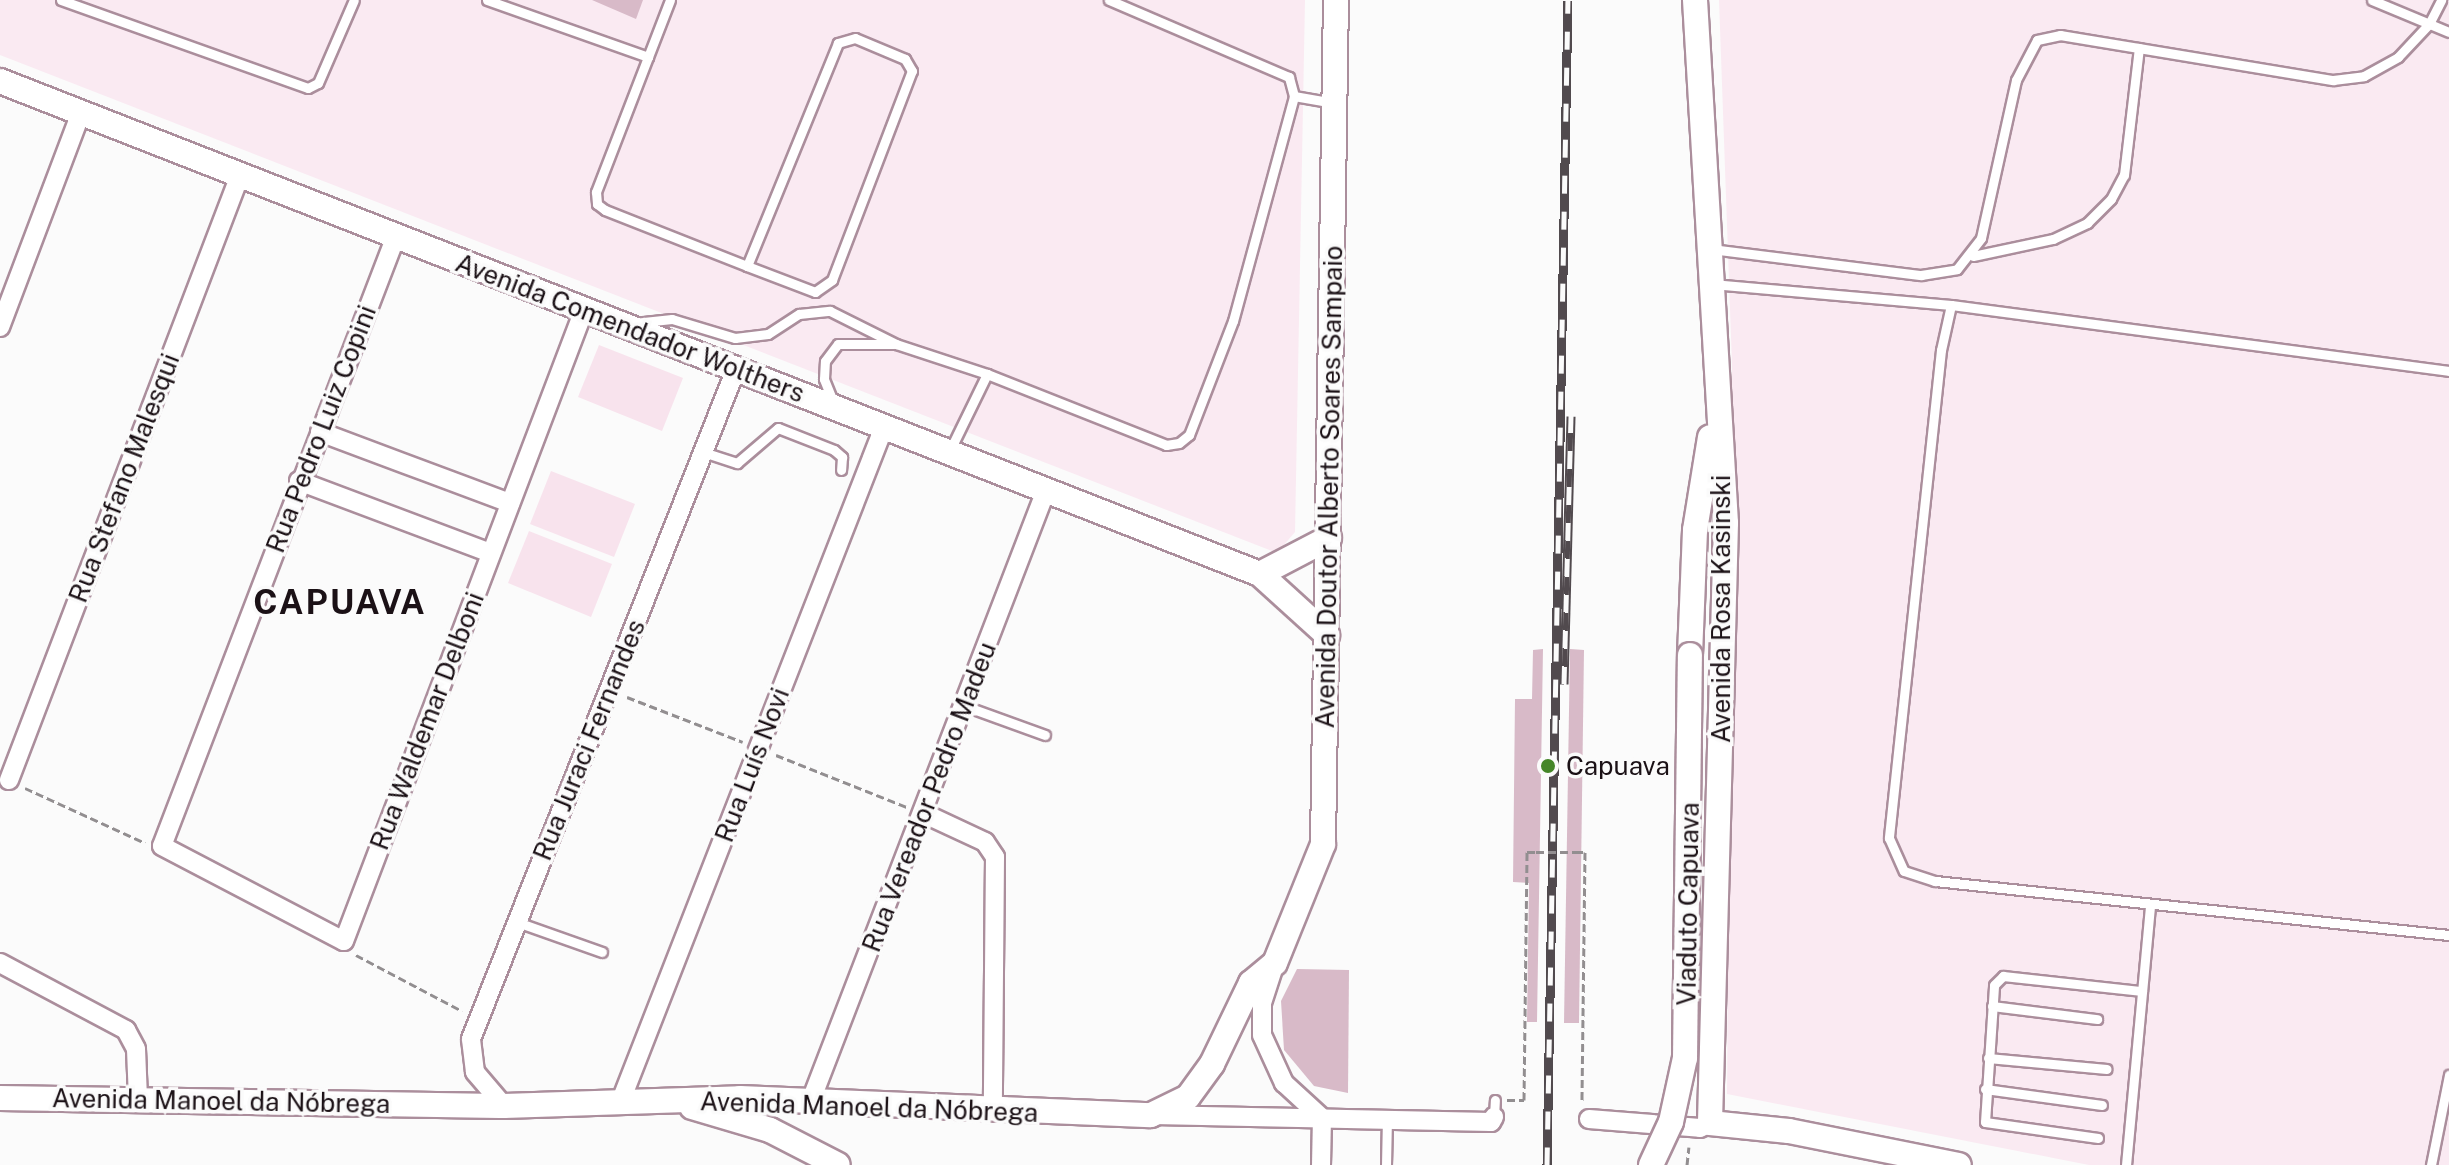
<!DOCTYPE html>
<html>
<head>
<meta charset="utf-8">
<style>
	body { margin:0 }
	#map { position:relative; width:2449px; height:1165px; overflow:hidden; background:#fbfbfb; font-family:"Public Sans",sans-serif }
	div>[style] { position:absolute }
	[style*='--x'] { left:calc(var(--x)*1px); top:calc(var(--y)*1px); width:calc(var(--w)*1px); rotate:calc(var(--a)*1deg) }
	.built>* { inset:0; background:#faeaf2 }
	.green>* { inset:0; background:#f8e3ed }
	.building>* { inset:0; background:#d8bac8 }
	.path>* { height:3px; margin-top:-1.5px; transform-origin:0; background:repeating-linear-gradient(90deg,#928e90 0 8px,transparent 0 12px) }
	.roads { filter:drop-shadow(2px 0 #ab8e9c) drop-shadow(-2px 0 #ab8e9c) drop-shadow(0 2px #ab8e9c) drop-shadow(0 -2px #ab8e9c) }
	.lane>* { height:9px; margin:-4.5px; padding:0 4.5px; transform-origin:4.5px; border-radius:4.5px; background:#fff }
	.street>* { height:18px; margin:-9px; padding:0 9px; transform-origin:9px; border-radius:9px; background:#fff }
	.secondary>* { height:24px; margin:-12px; padding:0 12px; transform-origin:12px; border-radius:12px; background:#fff }
	.rail>* { height:9px; margin-top:-4.5px; transform-origin:0; background:repeating-linear-gradient(90deg,#fbfbfb 0 18px,#514a4e 0 36px); box-sizing:border-box; border-block:2px solid #514a4e }
	.path-bridge>* { height:3px; margin-top:-1.5px; transform-origin:0; background:repeating-linear-gradient(90deg,#928e90 0 8px,transparent 0 12px) }
	.bridges { filter:drop-shadow(2px 0 #ab8e9c) drop-shadow(-2px 0 #ab8e9c) drop-shadow(0 2px #ab8e9c) drop-shadow(0 -2px #ab8e9c) }
	.secondary-bridge>* { height:24px; margin:-12px; padding:0 12px; transform-origin:12px; border-radius:12px; background:#fff }
	.dots>* { width:22px; height:22px; translate:-50% -50%; box-sizing:border-box; border:4px solid #fbfbfb; border-radius:50% }
	span { translate:-50% -50%; white-space:nowrap; text-align:center; line-height:1.15; -webkit-text-stroke:7px #fbfbfb; paint-order:stroke }
	.street-label { font-size:26px; color:#1b1116 }
	.poi-label { font-size:26px; color:#1b1116 }
	.left { translate:0 -50%; text-align:left }
	.district-label { font-size:34px; color:#1b1116; font-weight:700; letter-spacing:2px }
</style>
</head>
<body>
<div id="map">
	<div class="built">
		<div style="clip-path:polygon(0 0,1305px 0,1295px 532px,1277px 553px,0 55px)"></div>
		<div style="clip-path:polygon(1719px 0,2449px 0,2449px 1165px,2089px 1165px,1727px 1094px,1732px 365px)"></div>
	</div>
	<div class="green">
		<div style="clip-path:polygon(599px 345px,683px 378px,662px 431px,578px 397px)"></div>
		<div style="clip-path:polygon(551px 471px,635px 504px,614px 557px,530px 524px)"></div>
		<div style="clip-path:polygon(529px 531px,612px 564px,591px 617px,508px 583px)"></div>
	</div>
	<div class="building">
		<div style="clip-path:polygon(592px 0,643px 0,636px 19px)"></div>
		<div style="clip-path:polygon(1543px 649px,1537px 1022px,1527px 1022px,1529px 883px,1513px 882px,1515px 699px,1532px 699px,1533px 650px)"></div>
		<div style="clip-path:polygon(1570px 649px,1584px 650px,1579px 1023px,1564px 1023px)"></div>
		<div style="clip-path:polygon(1297px 969px,1349px 970px,1348px 1093px,1314px 1086px,1284px 1050px,1281px 1001px)"></div>
	</div>
	<div class="path">
		<div style="--x:627;--y:697;--w:124;--a:21.2"></div>
		<div style="--x:776;--y:755;--w:141;--a:21.7"></div>
		<div style="--x:25;--y:788;--w:132;--a:24.6"></div>
		<div style="--x:1575;--y:852;--w:10;--a:0"></div>
		<div style="--x:1585;--y:852;--w:250;--a:90.7"></div>
		<div style="--x:356;--y:955;--w:120;--a:27.8"></div>
		<div style="--x:1507;--y:1100;--w:17;--a:0"></div>
		<div style="--x:1524;--y:1100;--w:248;--a:-89.3"></div>
		<div style="--x:1527;--y:852;--w:9;--a:0"></div>
		<div style="--x:1687;--y:1165;--w:18;--a:-84"></div>
	</div>
	<div class="roads">
		<div class="lane">
			<div style="--x:61;--y:0;--w:262;--a:19.6"></div>
			<div style="--x:308;--y:88;--w:11;--a:-27"></div>
			<div style="--x:318;--y:83;--w:90;--a:-66.6"></div>
			<div style="--x:487;--y:0;--w:171;--a:19.5"></div>
			<div style="--x:648;--y:57;--w:61;--a:-68.9"></div>
			<div style="--x:2372;--y:0;--w:83;--a:22.6"></div>
			<div style="--x:648;--y:57;--w:145;--a:111.1"></div>
			<div style="--x:596;--y:192;--w:12;--a:85"></div>
			<div style="--x:597;--y:204;--w:10;--a:37"></div>
			<div style="--x:605;--y:210;--w:153;--a:21.5"></div>
			<div style="--x:747;--y:266;--w:73;--a:20.9"></div>
			<div style="--x:815;--y:292;--w:21;--a:-35"></div>
			<div style="--x:832;--y:280;--w:224;--a:-69.1"></div>
			<div style="--x:912;--y:71;--w:14;--a:-120"></div>
			<div style="--x:905;--y:59;--w:54;--a:-157.2"></div>
			<div style="--x:855;--y:38;--w:18;--a:164"></div>
			<div style="--x:838;--y:43;--w:241;--a:112.2"></div>
			<div style="--x:1294;--y:96;--w:39;--a:10"></div>
			<div style="--x:1711;--y:249;--w:212;--a:7.1"></div>
			<div style="--x:1921;--y:275;--w:36;--a:-9"></div>
			<div style="--x:1957;--y:269;--w:39;--a:-52"></div>
			<div style="--x:1981;--y:238;--w:162;--a:-77.5"></div>
			<div style="--x:2016;--y:80;--w:45;--a:-62.3"></div>
			<div style="--x:2037;--y:40;--w:24;--a:-12"></div>
			<div style="--x:2060;--y:35;--w:277;--a:9.4"></div>
			<div style="--x:2333;--y:80;--w:31;--a:-7"></div>
			<div style="--x:2364;--y:76;--w:39;--a:-29"></div>
			<div style="--x:2398;--y:57;--w:45;--a:-46.8"></div>
			<div style="--x:2429;--y:24;--w:27;--a:-63"></div>
			<div style="--x:1973;--y:256;--w:82;--a:-12"></div>
			<div style="--x:2053;--y:239;--w:38;--a:-25"></div>
			<div style="--x:2087;--y:223;--w:34;--a:-45"></div>
			<div style="--x:2111;--y:199;--w:27;--a:-62"></div>
			<div style="--x:2124;--y:175;--w:128;--a:-83.3"></div>
			<div style="--x:1712;--y:284;--w:240;--a:5"></div>
			<div style="--x:634;--y:323;--w:38;--a:-6"></div>
			<div style="--x:672;--y:319;--w:66;--a:16.8"></div>
			<div style="--x:735;--y:338;--w:33;--a:-7"></div>
			<div style="--x:768;--y:334;--w:37;--a:-33"></div>
			<div style="--x:799;--y:314;--w:31;--a:-6"></div>
			<div style="--x:830;--y:311;--w:74;--a:26.6"></div>
			<div style="--x:896;--y:344;--w:96;--a:18.2"></div>
			<div style="--x:2449;--y:371;--w:502;--a:-172.45"></div>
			<div style="--x:1951;--y:305;--w:46;--a:102.5"></div>
			<div style="--x:1941;--y:350;--w:491;--a:96.1"></div>
			<div style="--x:1889;--y:838;--w:36;--a:66"></div>
			<div style="--x:1904;--y:871;--w:33;--a:18"></div>
			<div style="--x:1935;--y:881;--w:517;--a:6"></div>
			<div style="--x:834;--y:404;--w:27;--a:-112"></div>
			<div style="--x:824;--y:379;--w:18;--a:-87"></div>
			<div style="--x:825;--y:361;--w:21;--a:-53"></div>
			<div style="--x:838;--y:344;--w:55;--a:0"></div>
			<div style="--x:703;--y:452;--w:36;--a:18"></div>
			<div style="--x:737;--y:463;--w:54;--a:-40.5"></div>
			<div style="--x:778;--y:428;--w:60;--a:21.4"></div>
			<div style="--x:834;--y:450;--w:11;--a:41"></div>
			<div style="--x:842;--y:457;--w:13;--a:94"></div>
			<div style="--x:949;--y:452;--w:87;--a:-64"></div>
			<div style="--x:987;--y:374;--w:193;--a:21.6"></div>
			<div style="--x:1166;--y:445;--w:13;--a:-9"></div>
			<div style="--x:1179;--y:443;--w:13;--a:-39"></div>
			<div style="--x:1189;--y:435;--w:122;--a:-68.9"></div>
			<div style="--x:1233;--y:321;--w:233;--a:-74.8"></div>
			<div style="--x:1294;--y:96;--w:20;--a:-105"></div>
			<div style="--x:1289;--y:77;--w:196;--a:-156.8"></div>
			<div style="--x:965;--y:706;--w:85;--a:19.9"></div>
			<div style="--x:517;--y:922;--w:90;--a:19.4"></div>
			<div style="--x:1992;--y:1006;--w:106;--a:7.1"></div>
			<div style="--x:1988;--y:1058;--w:119;--a:5.3"></div>
			<div style="--x:1985;--y:1089;--w:118;--a:7.8"></div>
			<div style="--x:1494;--y:1117;--w:17;--a:-87"></div>
			<div style="--x:2098;--y:1138;--w:114;--a:-171.9"></div>
			<div style="--x:1985;--y:1122;--w:137;--a:-86.2"></div>
			<div style="--x:1994;--y:985;--w:13;--a:-45"></div>
			<div style="--x:2003;--y:976;--w:140;--a:6.2"></div>
			<div style="--x:1386;--y:1165;--w:47;--a:-88.8"></div>
			<div style="--x:2126;--y:1165;--w:259;--a:-84.7"></div>
			<div style="--x:2431;--y:1165;--w:92;--a:-78.7"></div>
		</div>
		<div class="street">
			<div style="--x:396;--y:236;--w:653;--a:110.99"></div>
			<div style="--x:162;--y:846;--w:205;--a:27.6"></div>
			<div style="--x:344;--y:941;--w:675;--a:-69.18"></div>
			<div style="--x:0;--y:327;--w:229;--a:-69.3"></div>
			<div style="--x:320;--y:432;--w:203;--a:20.5"></div>
			<div style="--x:299;--y:481;--w:205;--a:20.6"></div>
			<div style="--x:9;--y:780;--w:648;--a:-69.1"></div>
			<div style="--x:925;--y:814;--w:66;--a:25"></div>
			<div style="--x:985;--y:842;--w:18;--a:56"></div>
			<div style="--x:995;--y:857;--w:254;--a:90.5"></div>
			<div style="--x:0;--y:963;--w:143;--a:28"></div>
			<div style="--x:126;--y:1030;--w:21;--a:62"></div>
			<div style="--x:136;--y:1049;--w:50;--a:87.7"></div>
			<div style="--x:1275;--y:963;--w:42;--a:108"></div>
			<div style="--x:1262;--y:1003;--w:32;--a:90"></div>
			<div style="--x:1262;--y:1035;--w:53;--a:65.4"></div>
			<div style="--x:1284;--y:1083;--w:52;--a:42.6"></div>
			<div style="--x:620;--y:1103;--w:726;--a:-68.67"></div>
			<div style="--x:810;--y:1103;--w:657;--a:-68.94"></div>
			<div style="--x:504;--y:1106;--w:45;--a:-130.5"></div>
			<div style="--x:475;--y:1072;--w:33;--a:-97"></div>
			<div style="--x:471;--y:1039;--w:721;--a:-68.42"></div>
			<div style="--x:1154;--y:1115;--w:337;--a:1.2"></div>
			<div style="--x:1491;--y:1122;--w:6;--a:-59"></div>
			<div style="--x:1589;--y:1119;--w:111;--a:4.6"></div>
			<div style="--x:1700;--y:1128;--w:11;--a:-27"></div>
			<div style="--x:1321;--y:1165;--w:47;--a:-88.8"></div>
		</div>
		<div class="secondary">
			<div style="--x:1695;--y:0;--w:524;--a:86.61"></div>
			<div style="--x:1726;--y:523;--w:600;--a:91.53"></div>
			<div style="--x:1710;--y:1123;--w:79;--a:5.8"></div>
			<div style="--x:1789;--y:1131;--w:173;--a:11.3"></div>
			<div style="--x:0;--y:81;--w:1353;--a:21.37"></div>
			<div style="--x:1260;--y:574;--w:91;--a:42.3"></div>
			<div style="--x:1260;--y:574;--w:78;--a:-27.6"></div>
			<div style="--x:1690;--y:655;--w:125;--a:-87.7"></div>
			<div style="--x:1695;--y:530;--w:94;--a:-80.8"></div>
			<div style="--x:0;--y:1098;--w:504;--a:0.91"></div>
			<div style="--x:504;--y:1106;--w:236;--a:-1.9"></div>
			<div style="--x:740;--y:1098;--w:411;--a:2.4"></div>
			<div style="--x:1151;--y:1115;--w:41;--a:-25.9"></div>
			<div style="--x:1188;--y:1097;--w:41;--a:-54"></div>
			<div style="--x:1212;--y:1064;--w:90;--a:-64.3"></div>
			<div style="--x:1251;--y:983;--w:31;--a:-40"></div>
			<div style="--x:1275;--y:963;--w:128;--a:-68"></div>
			<div style="--x:1323;--y:844;--w:844;--a:-89.12"></div>
			<div style="--x:692;--y:1107;--w:81;--a:16.4"></div>
			<div style="--x:770;--y:1130;--w:76;--a:27.2"></div>
		</div>
	</div>
	<div class="rail">
		<div style="--x:1564;--y:684;--w:268;--a:-88.5"></div>
		<div style="--x:1547;--y:1165;--w:1165;--a:-88.97"></div>
	</div>
	<div class="path-bridge">
		<div style="--x:1536;--y:852;--w:39;--a:0"></div>
	</div>
	<div class="bridges">
		<div class="secondary-bridge">
			<div style="--x:1651;--y:1165;--w:47;--a:-65.1"></div>
			<div style="--x:1671;--y:1122;--w:66;--a:-77.7"></div>
			<div style="--x:1685;--y:1058;--w:403;--a:-89.3"></div>
		</div>
	</div>
	<div class="dots">
		<div style="left:1548px;top:766px;background:#458628"></div>
	</div>
	<div class="street-label">
		<span style="left:630px;top:328px;rotate:21deg">Avenida Comendador Wolthers</span>
		<span style="left:321px;top:429px;rotate:-69deg">Rua Pedro Luiz Copini</span>
		<span style="left:124px;top:478px;rotate:-69deg">Rua Stefano Malesqui</span>
		<span style="left:1329px;top:487px;rotate:-89deg">Avenida Doutor Alberto Soares Sampaio</span>
		<span style="left:1721px;top:609px;rotate:-90deg">Avenida Rosa Kasinski</span>
		<span style="left:427px;top:721px;rotate:-69deg">Rua Waldemar Delboni</span>
		<span style="left:589px;top:740px;rotate:-68deg">Rua Juraci Fernandes</span>
		<span style="left:752px;top:765px;rotate:-69deg">Rua Luís Novi</span>
		<span style="left:929px;top:797px;rotate:-69deg">Rua Vereador Pedro Madeu</span>
		<span style="left:1688px;top:904px;rotate:-89deg">Viaduto Capuava</span>
		<span style="left:221px;top:1101px;rotate:1deg">Avenida Manoel da Nóbrega</span>
		<span style="left:869px;top:1107px;rotate:2deg">Avenida Manoel da Nóbrega</span>
	</div>
	<div class="poi-label">
		<span class="left" style="left:1566px;top:766px">Capuava</span>
	</div>
	<div class="district-label">
		<span style="left:340px;top:603px">CAPUAVA</span>
	</div>
</div>
</body>
</html>
